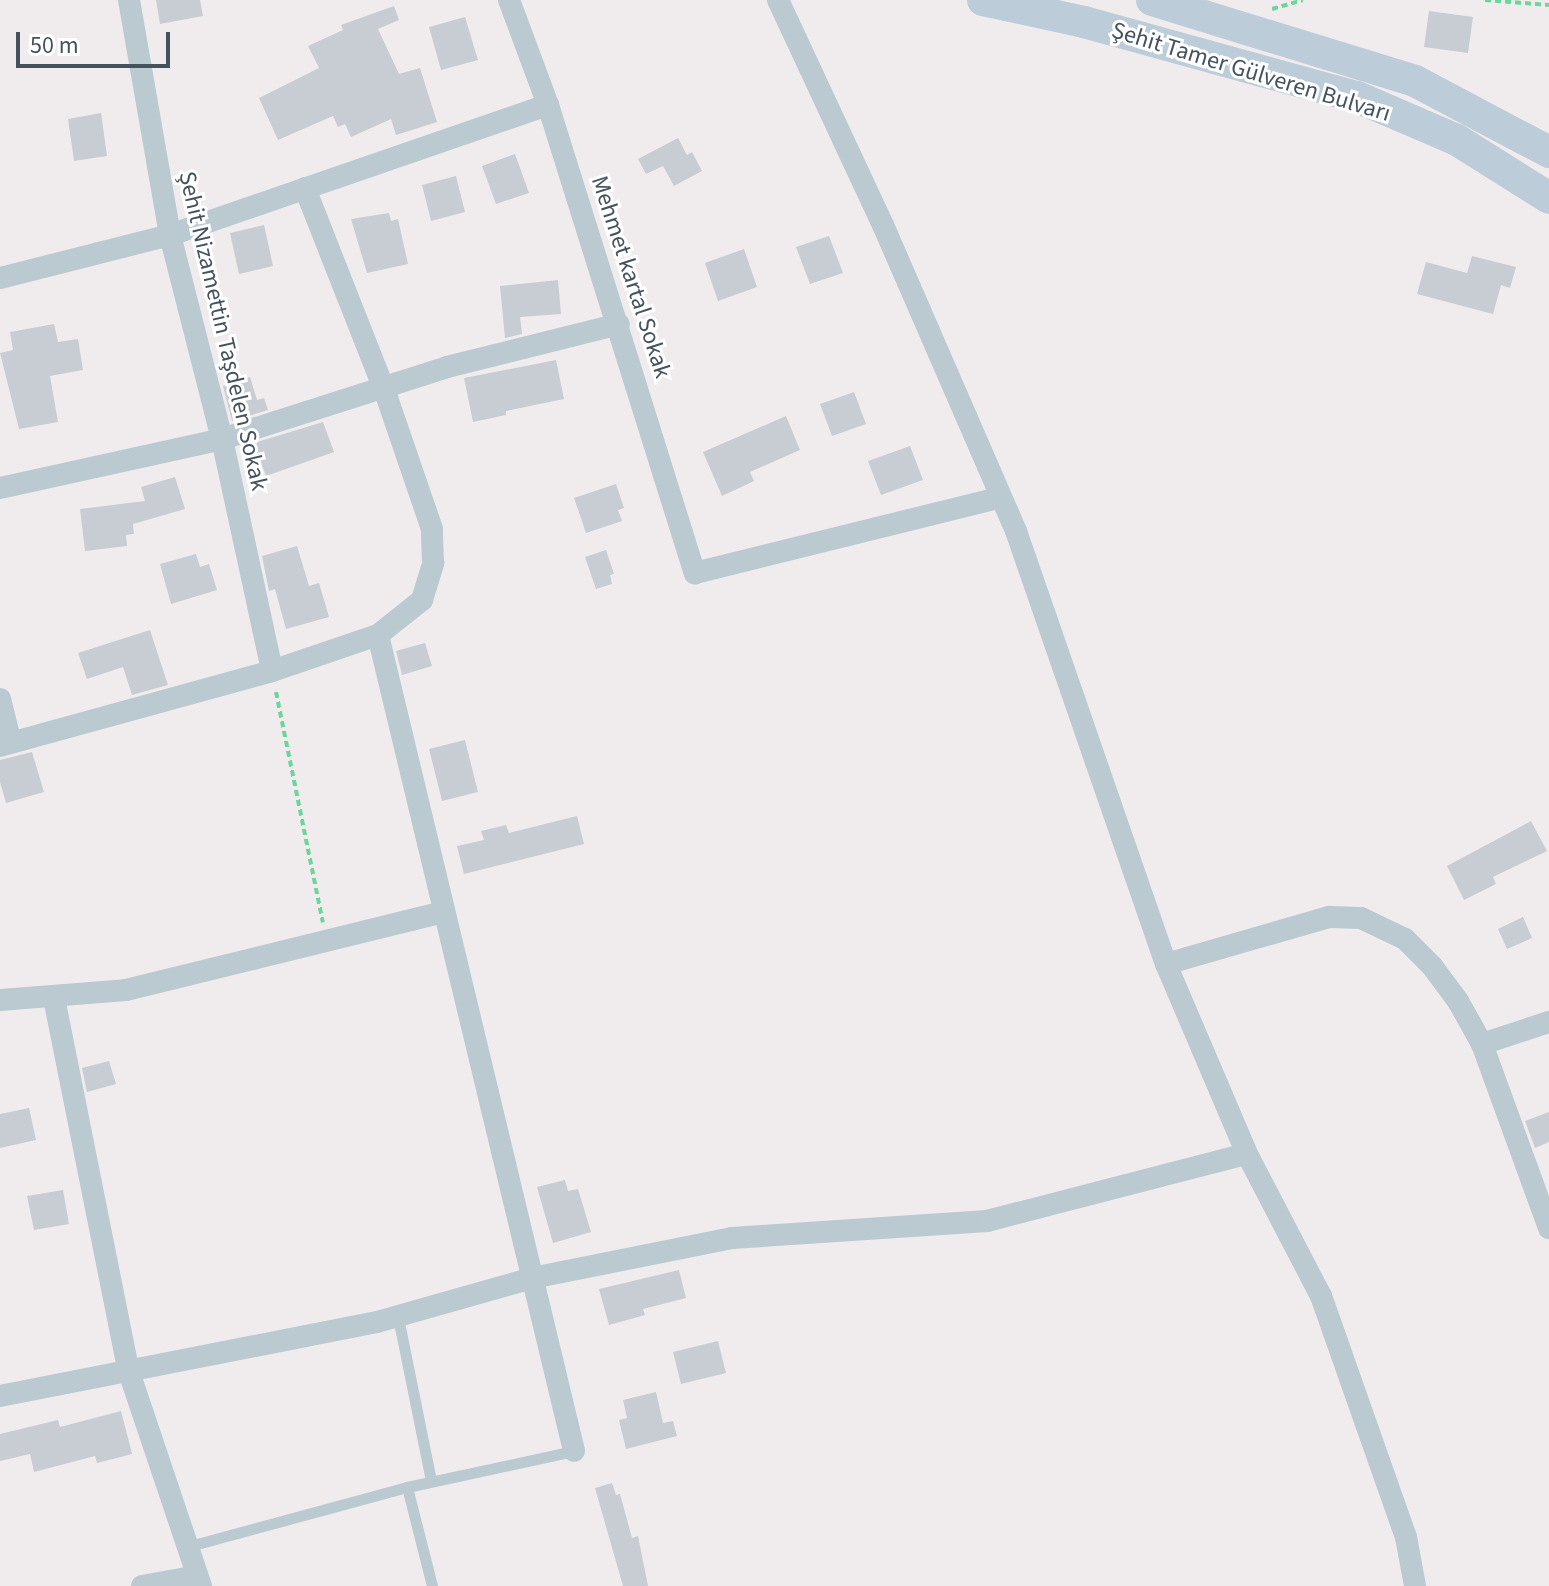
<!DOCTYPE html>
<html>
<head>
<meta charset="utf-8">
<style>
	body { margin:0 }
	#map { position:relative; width:1549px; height:1586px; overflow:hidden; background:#f0eced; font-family:"Source Sans 3",sans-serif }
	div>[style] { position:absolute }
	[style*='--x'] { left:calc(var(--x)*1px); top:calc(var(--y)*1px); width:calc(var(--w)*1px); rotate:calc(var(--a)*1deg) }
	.building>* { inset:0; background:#c8ccd3 }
	.path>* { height:4px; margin-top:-2px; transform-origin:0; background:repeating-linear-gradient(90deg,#69d69a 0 6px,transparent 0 10px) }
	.service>* { height:11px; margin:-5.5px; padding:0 5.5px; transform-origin:5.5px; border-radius:5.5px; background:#bbc9d1 }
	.minor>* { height:22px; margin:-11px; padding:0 11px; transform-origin:11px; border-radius:11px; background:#bbc9d1 }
	.secondary>* { height:32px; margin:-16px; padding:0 16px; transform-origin:16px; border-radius:16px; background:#bdccd9 }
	span { translate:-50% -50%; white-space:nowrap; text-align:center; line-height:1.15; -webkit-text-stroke:6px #fff; paint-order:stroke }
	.street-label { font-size:24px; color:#43525d }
	.scale { position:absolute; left:16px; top:32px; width:154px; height:36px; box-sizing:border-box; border:4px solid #43525d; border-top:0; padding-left:10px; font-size:24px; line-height:28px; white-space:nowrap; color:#43525d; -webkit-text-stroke:6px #fff; paint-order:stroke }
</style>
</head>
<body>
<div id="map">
	<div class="building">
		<div style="clip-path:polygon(156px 0,200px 0,203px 16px,160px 24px)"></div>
		<div style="clip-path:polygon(394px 6px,399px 20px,378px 29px,399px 74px,420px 68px,437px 122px,396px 135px,391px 119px,351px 137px,345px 124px,338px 127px,333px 116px,278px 140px,259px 98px,319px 68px,308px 46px,343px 30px,341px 25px)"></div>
		<div style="clip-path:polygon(1429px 11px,1473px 17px,1468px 53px,1424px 47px)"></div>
		<div style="clip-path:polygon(465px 17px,478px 60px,441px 70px,429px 27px)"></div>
		<div style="clip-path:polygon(101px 113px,107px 156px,74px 161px,68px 119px)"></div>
		<div style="clip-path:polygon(678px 138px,687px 155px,692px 152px,702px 171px,674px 186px,663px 166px,646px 174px,638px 159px)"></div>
		<div style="clip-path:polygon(515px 154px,529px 193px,496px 204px,482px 166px)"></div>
		<div style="clip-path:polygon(456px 176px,465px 212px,431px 221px,422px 185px)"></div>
		<div style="clip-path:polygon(389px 213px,391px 221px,398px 219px,408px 264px,367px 273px,351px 219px)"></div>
		<div style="clip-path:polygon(264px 225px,273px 266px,239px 274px,230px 233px)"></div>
		<div style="clip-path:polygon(829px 236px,843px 273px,810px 284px,796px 247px)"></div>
		<div style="clip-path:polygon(744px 249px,757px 287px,718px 301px,705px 263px)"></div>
		<div style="clip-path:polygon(1472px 256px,1516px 267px,1510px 288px,1501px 285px,1493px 314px,1417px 294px,1426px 262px,1467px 273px)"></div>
		<div style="clip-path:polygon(558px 280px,561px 314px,520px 317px,522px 334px,505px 338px,500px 286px)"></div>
		<div style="clip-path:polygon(54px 324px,58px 342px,78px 339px,83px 370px,50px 376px,58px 422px,19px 429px,0 353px,13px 350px,10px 332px)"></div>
		<div style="clip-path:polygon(556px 360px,564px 399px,506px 411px,506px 415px,473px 422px,464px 378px)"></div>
		<div style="clip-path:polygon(250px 377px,257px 400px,264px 398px,268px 410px,232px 421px,223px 386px)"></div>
		<div style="clip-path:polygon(854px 392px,866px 424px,832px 436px,820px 404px)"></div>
		<div style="clip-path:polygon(786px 416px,800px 450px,750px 472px,754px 481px,722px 496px,703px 452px)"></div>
		<div style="clip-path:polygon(323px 422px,334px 452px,266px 476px,263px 468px,256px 471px,249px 454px,257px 451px,254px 443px)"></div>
		<div style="clip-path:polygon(910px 446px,923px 480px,881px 495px,868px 461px)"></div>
		<div style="clip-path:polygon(175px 477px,185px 509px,133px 524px,134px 534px,126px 535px,127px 546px,85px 551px,80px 509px,145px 501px,141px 487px)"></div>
		<div style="clip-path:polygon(616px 484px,624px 508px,618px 510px,622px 521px,586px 533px,574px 498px)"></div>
		<div style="clip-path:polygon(297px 546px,309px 586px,319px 583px,329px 617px,286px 629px,275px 589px,269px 591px,262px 556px)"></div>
		<div style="clip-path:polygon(606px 550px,614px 574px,610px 575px,612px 584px,596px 589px,585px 557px)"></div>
		<div style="clip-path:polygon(196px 554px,200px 567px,209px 564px,217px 590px,171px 604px,160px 564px)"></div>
		<div style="clip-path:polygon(150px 630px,168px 685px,132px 695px,123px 667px,87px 679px,78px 653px)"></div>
		<div style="clip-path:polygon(425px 643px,432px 666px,402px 675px,396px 651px)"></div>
		<div style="clip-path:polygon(465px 740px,478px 792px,442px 801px,429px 749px)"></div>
		<div style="clip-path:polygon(32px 752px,44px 792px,6px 803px,0 782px,0 760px)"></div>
		<div style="clip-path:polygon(577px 816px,584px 844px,464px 874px,457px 846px,484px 840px,481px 831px,506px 825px,509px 833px)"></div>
		<div style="clip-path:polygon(1531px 821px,1547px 851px,1493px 877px,1496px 884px,1464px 900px,1447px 866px)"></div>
		<div style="clip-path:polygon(1523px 917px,1532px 938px,1507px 949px,1498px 929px)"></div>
		<div style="clip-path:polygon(109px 1061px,116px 1084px,87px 1092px,82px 1068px)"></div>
		<div style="clip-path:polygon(29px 1108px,36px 1140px,0 1148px,0 1114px)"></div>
		<div style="clip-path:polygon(1549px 1112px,1549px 1142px,1535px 1148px,1525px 1121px)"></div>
		<div style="clip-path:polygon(565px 1180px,568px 1191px,578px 1189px,591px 1232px,553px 1243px,537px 1187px)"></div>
		<div style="clip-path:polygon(63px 1190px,69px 1224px,34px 1230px,27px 1196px)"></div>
		<div style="clip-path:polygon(679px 1270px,686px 1298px,643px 1309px,645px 1315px,609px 1325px,599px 1289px)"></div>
		<div style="clip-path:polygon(718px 1341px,726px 1373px,681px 1384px,673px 1352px)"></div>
		<div style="clip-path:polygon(656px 1392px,663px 1423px,673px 1421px,677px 1436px,626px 1449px,619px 1420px,627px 1418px,623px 1400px)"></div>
		<div style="clip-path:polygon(121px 1411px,132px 1454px,97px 1463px,95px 1456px,34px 1472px,30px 1454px,0 1461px,0 1434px,58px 1420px,60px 1427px)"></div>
		<div style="clip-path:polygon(612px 1483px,616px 1495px,620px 1494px,632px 1538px,638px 1536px,648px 1586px,623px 1586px,595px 1488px)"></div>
	</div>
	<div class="path">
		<div style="--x:1485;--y:0;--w:64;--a:4.5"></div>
		<div style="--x:1272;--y:9;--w:32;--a:-16"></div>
		<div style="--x:276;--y:692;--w:235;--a:78.5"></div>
	</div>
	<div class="service">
		<div style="--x:398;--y:1317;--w:167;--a:78.6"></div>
		<div style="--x:407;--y:1487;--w:102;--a:75.8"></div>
		<div style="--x:186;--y:1547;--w:229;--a:-15.2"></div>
		<div style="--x:407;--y:1487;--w:171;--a:-12.2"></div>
	</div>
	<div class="minor">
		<div style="--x:129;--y:0;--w:239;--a:80.1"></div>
		<div style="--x:170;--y:235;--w:211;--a:75.7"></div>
		<div style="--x:222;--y:439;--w:237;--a:77.8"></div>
		<div style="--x:509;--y:0;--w:112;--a:69.6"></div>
		<div style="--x:548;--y:105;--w:491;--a:72.6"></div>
		<div style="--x:695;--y:573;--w:315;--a:-13.9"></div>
		<div style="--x:778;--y:0;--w:248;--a:65"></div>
		<div style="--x:883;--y:225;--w:334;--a:66.5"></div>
		<div style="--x:1016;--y:531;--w:458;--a:70.9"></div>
		<div style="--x:1166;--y:964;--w:170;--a:-16.1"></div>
		<div style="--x:1329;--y:917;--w:32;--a:2"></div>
		<div style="--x:1361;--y:918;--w:49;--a:25.5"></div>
		<div style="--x:1405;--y:939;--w:38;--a:45"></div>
		<div style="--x:1432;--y:966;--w:44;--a:53.4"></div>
		<div style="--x:1458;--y:1001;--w:49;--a:60.8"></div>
		<div style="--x:1482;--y:1044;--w:71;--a:-18.2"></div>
		<div style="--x:0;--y:278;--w:175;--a:-14.2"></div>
		<div style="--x:170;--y:235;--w:400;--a:-19"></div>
		<div style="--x:0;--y:488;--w:227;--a:-12.4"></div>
		<div style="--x:222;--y:439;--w:236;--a:-17.7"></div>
		<div style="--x:447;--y:367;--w:177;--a:-14"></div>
		<div style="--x:378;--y:635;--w:839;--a:76.49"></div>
		<div style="--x:0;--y:699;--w:45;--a:76"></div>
		<div style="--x:0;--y:746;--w:282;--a:-15.4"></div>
		<div style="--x:272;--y:671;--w:112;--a:-18.8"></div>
		<div style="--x:378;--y:635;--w:56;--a:-38.5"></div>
		<div style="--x:422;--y:600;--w:39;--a:-73"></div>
		<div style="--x:433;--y:563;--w:34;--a:-92"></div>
		<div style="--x:432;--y:529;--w:148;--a:-108.9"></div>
		<div style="--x:384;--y:389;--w:216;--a:-111.5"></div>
		<div style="--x:1166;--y:964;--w:207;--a:66.9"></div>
		<div style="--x:1247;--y:1154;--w:160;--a:62.5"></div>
		<div style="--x:1321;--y:1296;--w:256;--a:70.6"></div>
		<div style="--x:1406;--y:1537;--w:50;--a:79.6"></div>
		<div style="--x:54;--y:998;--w:381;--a:78.7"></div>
		<div style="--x:129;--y:1372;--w:226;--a:71.4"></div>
		<div style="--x:0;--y:1000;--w:126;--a:-4.5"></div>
		<div style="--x:126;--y:990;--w:327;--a:-13.8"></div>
		<div style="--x:1482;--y:1044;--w:196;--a:70"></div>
		<div style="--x:0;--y:1396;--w:384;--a:-11.1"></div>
		<div style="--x:377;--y:1322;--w:161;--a:-15.8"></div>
		<div style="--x:532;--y:1278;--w:204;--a:-11.3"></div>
		<div style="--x:732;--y:1238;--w:256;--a:-3.8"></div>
		<div style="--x:987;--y:1221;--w:268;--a:-14.5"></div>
		<div style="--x:142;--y:1586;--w:56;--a:-10.3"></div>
	</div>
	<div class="secondary">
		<div style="--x:983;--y:0;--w:103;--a:12.3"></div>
		<div style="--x:1084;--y:22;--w:283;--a:15.4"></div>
		<div style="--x:1357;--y:97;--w:109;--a:23.3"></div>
		<div style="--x:1457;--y:140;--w:109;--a:32.2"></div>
		<div style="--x:1152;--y:0;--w:275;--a:17.1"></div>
		<div style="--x:1415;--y:81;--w:152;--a:27.9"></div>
	</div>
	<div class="street-label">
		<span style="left:1251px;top:72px;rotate:17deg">Şehit Tamer Gülveren Bulvarı</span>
		<span style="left:631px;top:277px;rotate:72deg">Mehmet kartal Sokak</span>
		<span style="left:223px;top:331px;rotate:77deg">Şehit Nizamettin Taşdelen Sokak</span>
	</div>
	<div class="scale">50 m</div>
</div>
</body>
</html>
